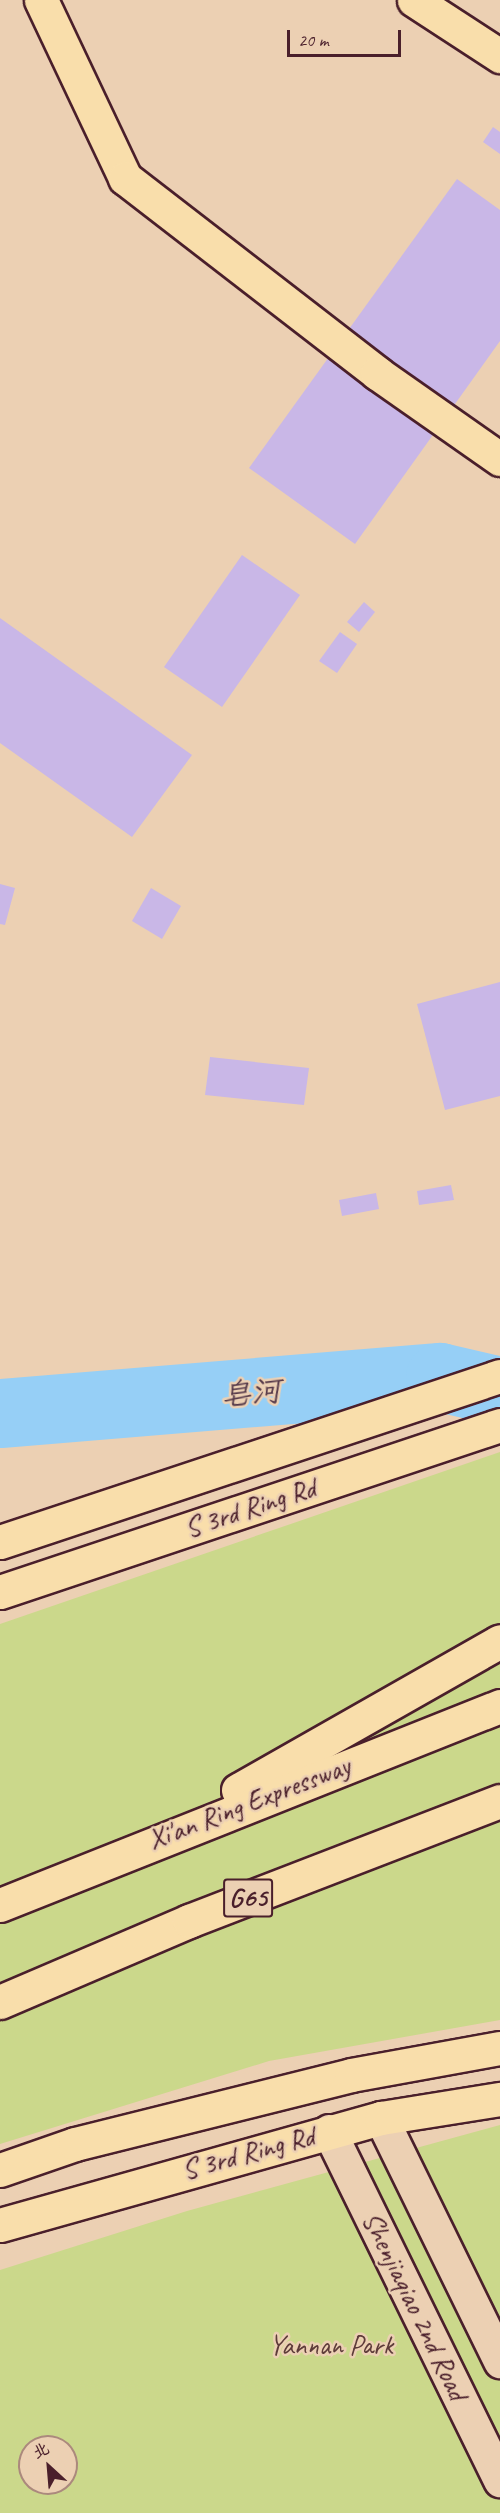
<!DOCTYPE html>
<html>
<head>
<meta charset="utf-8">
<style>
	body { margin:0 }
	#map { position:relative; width:500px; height:2513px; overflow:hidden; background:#ecd0b3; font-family:Caveat,"LXGW WenKai TC",sans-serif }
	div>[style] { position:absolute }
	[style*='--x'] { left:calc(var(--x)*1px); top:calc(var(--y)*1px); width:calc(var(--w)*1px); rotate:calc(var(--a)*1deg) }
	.green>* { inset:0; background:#cbd88b }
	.river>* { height:69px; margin:-34.5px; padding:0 34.5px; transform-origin:34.5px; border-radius:34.5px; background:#96cff6 }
	.building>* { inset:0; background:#c9b7e7 }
	.roads { filter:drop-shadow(2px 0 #4a1f2b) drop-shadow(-2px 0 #4a1f2b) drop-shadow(0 2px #4a1f2b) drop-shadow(0 -2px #4a1f2b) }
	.secondary>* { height:33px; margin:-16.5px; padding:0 16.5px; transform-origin:16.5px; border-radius:16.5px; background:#ecd0b3 }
	.primary>* { height:33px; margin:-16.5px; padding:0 16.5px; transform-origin:16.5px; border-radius:16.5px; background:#f9deab }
	.highway>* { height:33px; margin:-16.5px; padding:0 16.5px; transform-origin:16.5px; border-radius:16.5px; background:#f9deab }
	span { translate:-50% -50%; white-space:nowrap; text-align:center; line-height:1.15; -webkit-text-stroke:5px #ecd0b3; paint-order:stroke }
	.shield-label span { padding:2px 4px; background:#ecd0b3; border:2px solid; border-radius:4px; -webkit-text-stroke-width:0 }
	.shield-label { font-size:27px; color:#4a1f2b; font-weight:700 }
	.street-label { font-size:28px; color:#4a1f2b }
	.park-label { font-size:28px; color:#5d3b39 }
	.water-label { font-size:30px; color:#553949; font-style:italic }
	.north { position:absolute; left:18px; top:2435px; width:60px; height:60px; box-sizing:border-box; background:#ecd0b3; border:2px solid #ab897d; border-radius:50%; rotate:334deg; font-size:16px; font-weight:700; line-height:24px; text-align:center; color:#4a1f2b }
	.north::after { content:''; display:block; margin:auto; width:21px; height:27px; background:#4a1f2b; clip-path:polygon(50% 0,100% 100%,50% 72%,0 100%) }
	.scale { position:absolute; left:287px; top:30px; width:114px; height:27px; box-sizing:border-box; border:3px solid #4a1f2b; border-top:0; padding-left:8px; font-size:18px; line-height:21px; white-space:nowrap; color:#4a1f2b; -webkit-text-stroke:4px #ecd0b3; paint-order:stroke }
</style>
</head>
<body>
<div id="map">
	<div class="green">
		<div style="clip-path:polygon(500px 1452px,500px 2020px,269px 2061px,0 2144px,0 1624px)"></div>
		<div style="clip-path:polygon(evenodd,500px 2125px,500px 2513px,0 2513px,0 2270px,187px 2211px,500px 2125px,30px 2447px,66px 2447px,66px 2483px,30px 2483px,30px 2447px)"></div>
	</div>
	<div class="river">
		<div style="--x:0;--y:1413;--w:441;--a:-4.7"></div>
		<div style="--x:440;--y:1377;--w:62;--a:13.1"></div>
	</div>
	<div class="building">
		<div style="clip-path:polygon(493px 127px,500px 132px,500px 154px,483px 142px)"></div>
		<div style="clip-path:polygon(457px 179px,500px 210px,500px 341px,355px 544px,249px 468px)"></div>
		<div style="clip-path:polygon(242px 555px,300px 595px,222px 707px,164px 667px)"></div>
		<div style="clip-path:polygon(364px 602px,375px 612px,359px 632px,347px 622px)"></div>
		<div style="clip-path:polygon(0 618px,192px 755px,132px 837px,0 743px)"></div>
		<div style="clip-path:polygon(340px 632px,357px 644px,337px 673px,319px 661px)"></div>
		<div style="clip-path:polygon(0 884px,15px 888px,5px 925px,0 924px)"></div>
		<div style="clip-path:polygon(151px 888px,181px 906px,162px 939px,132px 921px)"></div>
		<div style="clip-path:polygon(500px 982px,500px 1096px,445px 1110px,417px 1004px)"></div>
		<div style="clip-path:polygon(210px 1057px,309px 1068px,304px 1105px,205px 1095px)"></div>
		<div style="clip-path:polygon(451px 1185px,454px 1200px,419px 1205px,417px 1191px)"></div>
		<div style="clip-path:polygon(376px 1193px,379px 1209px,342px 1216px,339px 1200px)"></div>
	</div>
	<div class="roads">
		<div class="secondary">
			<div style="--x:381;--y:2118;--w:271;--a:63.9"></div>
			<div style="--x:329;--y:2131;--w:389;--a:63.9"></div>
		</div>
		<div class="primary">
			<div style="--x:0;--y:1542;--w:527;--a:-18.37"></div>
			<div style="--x:0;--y:2225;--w:396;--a:-15.7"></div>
			<div style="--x:381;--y:2118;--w:121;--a:-9.1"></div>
		</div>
		<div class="highway">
			<div style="--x:41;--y:0;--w:197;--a:64.7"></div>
			<div style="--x:125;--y:178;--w:319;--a:37.7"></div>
			<div style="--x:377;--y:373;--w:150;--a:35"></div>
			<div style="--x:414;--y:0;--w:103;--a:33.1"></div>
			<div style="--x:0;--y:1592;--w:527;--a:-18.47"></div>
			<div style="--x:238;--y:1790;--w:301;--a:-29.6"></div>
			<div style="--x:0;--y:1905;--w:538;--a:-21.7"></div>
			<div style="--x:0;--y:2002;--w:206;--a:-23.2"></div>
			<div style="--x:189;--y:1921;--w:333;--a:-21.1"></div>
			<div style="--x:0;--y:2170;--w:79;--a:-19.1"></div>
			<div style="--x:75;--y:2144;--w:284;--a:-14"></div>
			<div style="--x:351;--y:2075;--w:151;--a:-10.3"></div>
		</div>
	</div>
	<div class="shield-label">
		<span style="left:248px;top:1898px">G65</span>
	</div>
	<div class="street-label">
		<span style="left:250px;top:1508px;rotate:-18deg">S 3rd Ring Rd</span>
		<span style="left:249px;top:1803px;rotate:-21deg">Xi'an Ring Expressway</span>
		<span style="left:248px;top:2153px;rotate:-15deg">S 3rd Ring Rd</span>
		<span style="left:415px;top:2306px;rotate:64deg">Shenjiaqiao 2nd Road</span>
	</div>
	<div class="park-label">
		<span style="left:331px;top:2345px">Yannan Park</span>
	</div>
	<div class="water-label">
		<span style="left:251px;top:1393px;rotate:-5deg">皂河</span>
	</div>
	<div class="north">北</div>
	<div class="scale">20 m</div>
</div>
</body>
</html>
